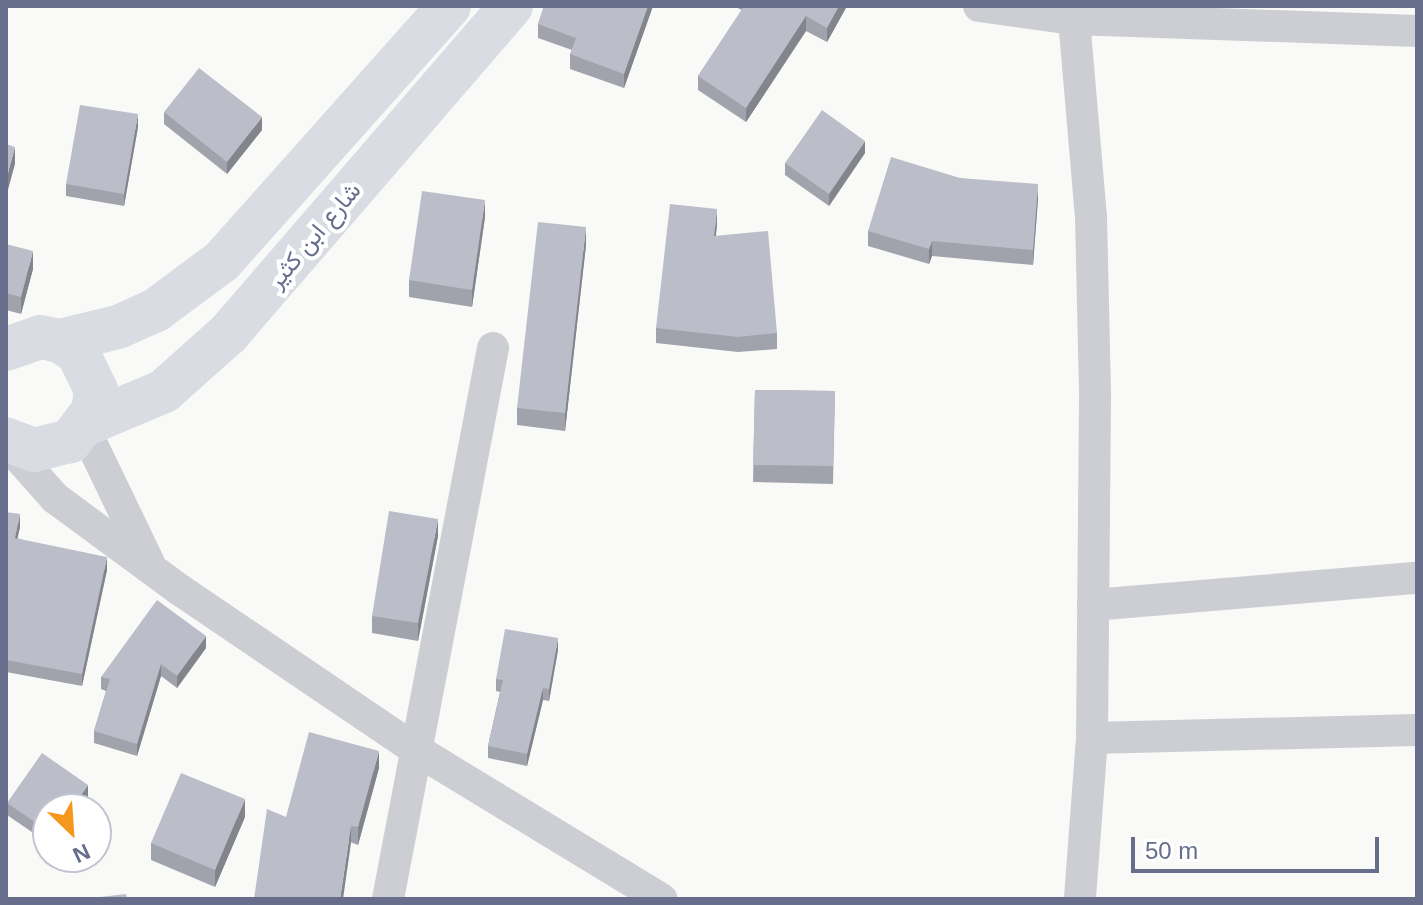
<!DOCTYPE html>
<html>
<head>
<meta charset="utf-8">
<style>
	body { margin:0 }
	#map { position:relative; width:1423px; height:905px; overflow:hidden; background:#f9faf8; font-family:Helvetica,Vazirmatn,sans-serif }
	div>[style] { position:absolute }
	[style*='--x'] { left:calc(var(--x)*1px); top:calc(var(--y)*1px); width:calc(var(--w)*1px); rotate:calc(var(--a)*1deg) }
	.street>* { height:32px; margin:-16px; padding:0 16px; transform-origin:16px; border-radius:16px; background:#ccced3 }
	.secondary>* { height:44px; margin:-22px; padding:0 22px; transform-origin:22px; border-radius:22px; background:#dadce3 }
	.wall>* { inset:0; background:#a1a3ac }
	.shaded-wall>* { inset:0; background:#83858c }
	.building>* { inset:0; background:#bbbec8 }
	span { translate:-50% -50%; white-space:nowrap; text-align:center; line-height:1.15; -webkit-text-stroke:8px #fff; paint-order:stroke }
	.street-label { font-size:24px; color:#666e8c }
	.frame { position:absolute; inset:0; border:8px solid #666e8c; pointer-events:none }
	.north { position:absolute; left:32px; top:793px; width:80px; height:80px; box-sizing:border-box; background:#fff; border:2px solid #c2c5d1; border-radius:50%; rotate:155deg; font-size:22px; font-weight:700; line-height:32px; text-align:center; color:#666e8c }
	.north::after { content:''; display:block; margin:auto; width:28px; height:36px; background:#f5961d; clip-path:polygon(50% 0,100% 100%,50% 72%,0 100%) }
	.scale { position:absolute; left:1131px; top:837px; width:248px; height:36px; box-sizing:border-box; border:4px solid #666e8c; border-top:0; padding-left:10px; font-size:24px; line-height:28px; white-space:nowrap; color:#666e8c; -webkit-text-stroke:6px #fff; paint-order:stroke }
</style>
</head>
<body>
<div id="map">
	<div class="street">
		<div style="--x:979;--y:6;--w:96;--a:7.8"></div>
		<div style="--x:1074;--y:19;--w:343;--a:2"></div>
		<div style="--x:1074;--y:19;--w:198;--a:85.1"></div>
		<div style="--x:1091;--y:216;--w:182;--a:88.7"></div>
		<div style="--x:1095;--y:398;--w:340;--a:90.5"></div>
		<div style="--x:1092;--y:738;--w:161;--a:94.3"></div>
		<div style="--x:84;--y:428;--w:150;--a:64.3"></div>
		<div style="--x:6;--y:443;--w:74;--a:48.3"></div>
		<div style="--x:55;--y:498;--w:155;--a:36.4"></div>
		<div style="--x:180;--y:590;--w:287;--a:34.1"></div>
		<div style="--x:418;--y:751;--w:285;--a:31.3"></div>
		<div style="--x:1093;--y:605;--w:325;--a:-4.8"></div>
		<div style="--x:1092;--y:738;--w:325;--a:-1.4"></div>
		<div style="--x:388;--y:899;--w:561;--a:-79.21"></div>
	</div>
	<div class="secondary">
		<div style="--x:60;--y:341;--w:60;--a:-13.6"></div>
		<div style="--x:118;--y:327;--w:42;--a:-24.1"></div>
		<div style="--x:156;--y:310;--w:82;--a:-36.6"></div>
		<div style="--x:222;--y:261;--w:341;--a:-48.3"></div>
		<div style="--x:6;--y:349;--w:36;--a:-19"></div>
		<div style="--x:40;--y:337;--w:20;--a:11"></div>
		<div style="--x:60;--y:341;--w:22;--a:34"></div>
		<div style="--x:78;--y:353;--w:41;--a:64.1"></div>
		<div style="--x:96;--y:390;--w:21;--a:98"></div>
		<div style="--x:93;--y:411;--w:38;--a:127"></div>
		<div style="--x:70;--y:441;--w:37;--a:166"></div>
		<div style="--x:34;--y:450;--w:30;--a:-159"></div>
		<div style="--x:86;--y:424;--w:85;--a:-22.9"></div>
		<div style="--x:164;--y:391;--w:86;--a:-41.7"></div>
		<div style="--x:228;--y:334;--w:433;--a:-49.2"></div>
	</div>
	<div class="wall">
		<div style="clip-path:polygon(544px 6px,653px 6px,624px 88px,570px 69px,570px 54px,572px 50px,538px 38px,538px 24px)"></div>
		<div style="clip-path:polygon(733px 6px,847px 6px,827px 42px,806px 31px,746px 122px,698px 90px,698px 76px,742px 10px)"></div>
		<div style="clip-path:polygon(164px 112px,262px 130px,227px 174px,164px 124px)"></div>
		<div style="clip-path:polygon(138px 127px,124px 206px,66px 196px,66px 184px)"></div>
		<div style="clip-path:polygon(865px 153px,829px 206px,785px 175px,785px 163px)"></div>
		<div style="clip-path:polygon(960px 178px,1038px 199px,1033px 265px,932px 256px,929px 264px,868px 246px,868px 231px)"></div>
		<div style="clip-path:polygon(485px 217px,472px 307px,409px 297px,409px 280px)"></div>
		<div style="clip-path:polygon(717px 224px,716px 236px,777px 333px,777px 349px,738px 352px,656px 343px,656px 328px)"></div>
		<div style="clip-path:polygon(6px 244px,33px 269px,21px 314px,6px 310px)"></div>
		<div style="clip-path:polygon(586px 245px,565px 431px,517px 425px,517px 408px)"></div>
		<div style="clip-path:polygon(755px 390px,835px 391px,833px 484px,753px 482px)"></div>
		<div style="clip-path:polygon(6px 512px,20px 527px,17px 538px,107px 570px,82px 686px,6px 672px)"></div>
		<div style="clip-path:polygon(438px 536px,418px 641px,372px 633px,372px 616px)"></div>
		<div style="clip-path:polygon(206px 648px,177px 688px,161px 676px,137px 756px,94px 743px,94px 731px,106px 691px,101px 689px,101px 677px)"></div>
		<div style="clip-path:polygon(558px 650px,549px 701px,543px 700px,527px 766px,488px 758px,488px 746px,500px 692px,496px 691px,496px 679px)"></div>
		<div style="clip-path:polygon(379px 768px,358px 845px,286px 817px)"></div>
		<div style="clip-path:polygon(88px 797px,80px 809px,48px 809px,48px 843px,7px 815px,7px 803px)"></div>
		<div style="clip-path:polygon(245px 817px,215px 887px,151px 860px,151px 843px)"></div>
	</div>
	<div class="shaded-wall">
		<div style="clip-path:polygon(648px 6px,653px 6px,624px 88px,624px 74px)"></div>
		<div style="clip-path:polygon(839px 6px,847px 6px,827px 42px,827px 28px)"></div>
		<div style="clip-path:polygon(806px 16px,806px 31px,746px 122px,746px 108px)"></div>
		<div style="clip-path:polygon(138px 114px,138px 127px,124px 206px,124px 194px)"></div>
		<div style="clip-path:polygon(262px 117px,262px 130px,227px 174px,227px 162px)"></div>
		<div style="clip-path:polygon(865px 141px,865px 153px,829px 206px,829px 194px)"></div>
		<div style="clip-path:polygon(15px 147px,15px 164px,6px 197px,6px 180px)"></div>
		<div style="clip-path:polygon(1038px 184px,1038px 199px,1033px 265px,1033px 250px)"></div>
		<div style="clip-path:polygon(485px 200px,485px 217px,472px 307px,472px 290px)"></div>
		<div style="clip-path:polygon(717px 209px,717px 224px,714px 251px,714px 236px)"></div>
		<div style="clip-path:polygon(586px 227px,586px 245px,565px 431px,565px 413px)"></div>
		<div style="clip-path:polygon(932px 241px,932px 256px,929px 264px,929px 249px)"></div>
		<div style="clip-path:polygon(33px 251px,33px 269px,21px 314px,21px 297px)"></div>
		<div style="clip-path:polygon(20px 514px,20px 527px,15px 550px,15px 538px)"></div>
		<div style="clip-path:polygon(438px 519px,438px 536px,418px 641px,418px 623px)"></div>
		<div style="clip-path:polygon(107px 557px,107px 570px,82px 686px,82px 674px)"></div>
		<div style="clip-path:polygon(206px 636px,206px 648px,177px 688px,177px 676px)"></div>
		<div style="clip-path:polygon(558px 638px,558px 650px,549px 701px,549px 689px)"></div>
		<div style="clip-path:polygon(161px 664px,161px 676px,137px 756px,137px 744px)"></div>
		<div style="clip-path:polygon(543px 688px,543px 700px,527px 766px,527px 754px)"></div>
		<div style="clip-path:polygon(379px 751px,379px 768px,358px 845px,358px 827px)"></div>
		<div style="clip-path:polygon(88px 785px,88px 797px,80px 809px,71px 809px)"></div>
		<div style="clip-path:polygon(245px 799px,245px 817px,215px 887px,215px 870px)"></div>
		<div style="clip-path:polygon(351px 826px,351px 843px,343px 899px,340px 899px)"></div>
	</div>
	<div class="building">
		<div style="clip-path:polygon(544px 6px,648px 6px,624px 74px,570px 54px,576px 38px,538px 24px)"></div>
		<div style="clip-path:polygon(744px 6px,839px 6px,827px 28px,806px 16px,746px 108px,698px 76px)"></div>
		<div style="clip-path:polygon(199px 68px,262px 117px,227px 162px,164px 112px)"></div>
		<div style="clip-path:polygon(80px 105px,138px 114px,124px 194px,66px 184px)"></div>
		<div style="clip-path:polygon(822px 110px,865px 141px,829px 194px,785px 163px)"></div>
		<div style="clip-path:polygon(6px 144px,15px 147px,6px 180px)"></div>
		<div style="clip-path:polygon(891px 157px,960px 178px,1038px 184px,1033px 250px,932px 241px,929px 249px,868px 231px)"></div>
		<div style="clip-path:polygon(422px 191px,485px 200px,472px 290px,409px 280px)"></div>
		<div style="clip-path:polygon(670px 204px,717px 209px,714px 236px,768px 231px,777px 333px,738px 337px,656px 328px)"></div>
		<div style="clip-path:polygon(538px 222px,586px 227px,565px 413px,517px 408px)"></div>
		<div style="clip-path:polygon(6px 244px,33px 251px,21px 297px,6px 293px)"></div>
		<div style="clip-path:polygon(755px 390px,835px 391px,833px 466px,753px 465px)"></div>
		<div style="clip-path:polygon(389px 511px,438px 519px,418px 623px,372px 616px)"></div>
		<div style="clip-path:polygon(6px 512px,20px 514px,15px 538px,107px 557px,82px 674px,6px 660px,6px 599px,8px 591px,6px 590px)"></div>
		<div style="clip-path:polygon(157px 600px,206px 636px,177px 676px,161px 664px,137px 744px,94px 731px,110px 679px,101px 677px)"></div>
		<div style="clip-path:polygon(505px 629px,558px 638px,549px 689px,543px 688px,527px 754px,488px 746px,503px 680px,496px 679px)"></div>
		<div style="clip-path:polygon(309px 732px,379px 751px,358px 827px,351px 826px,340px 899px,254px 899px,267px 809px,286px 817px)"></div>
		<div style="clip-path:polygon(42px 753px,88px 785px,71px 809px,48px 809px,48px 831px,7px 803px)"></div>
		<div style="clip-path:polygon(181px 773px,245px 799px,215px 870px,151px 843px)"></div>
		<div style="clip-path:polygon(126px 894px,127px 899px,83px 899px)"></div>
	</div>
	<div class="street-label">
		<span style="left:314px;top:235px;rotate:-50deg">شارع ابن كثير</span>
	</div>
	<div class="frame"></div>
	<div class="north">N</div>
	<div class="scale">50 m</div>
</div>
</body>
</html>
